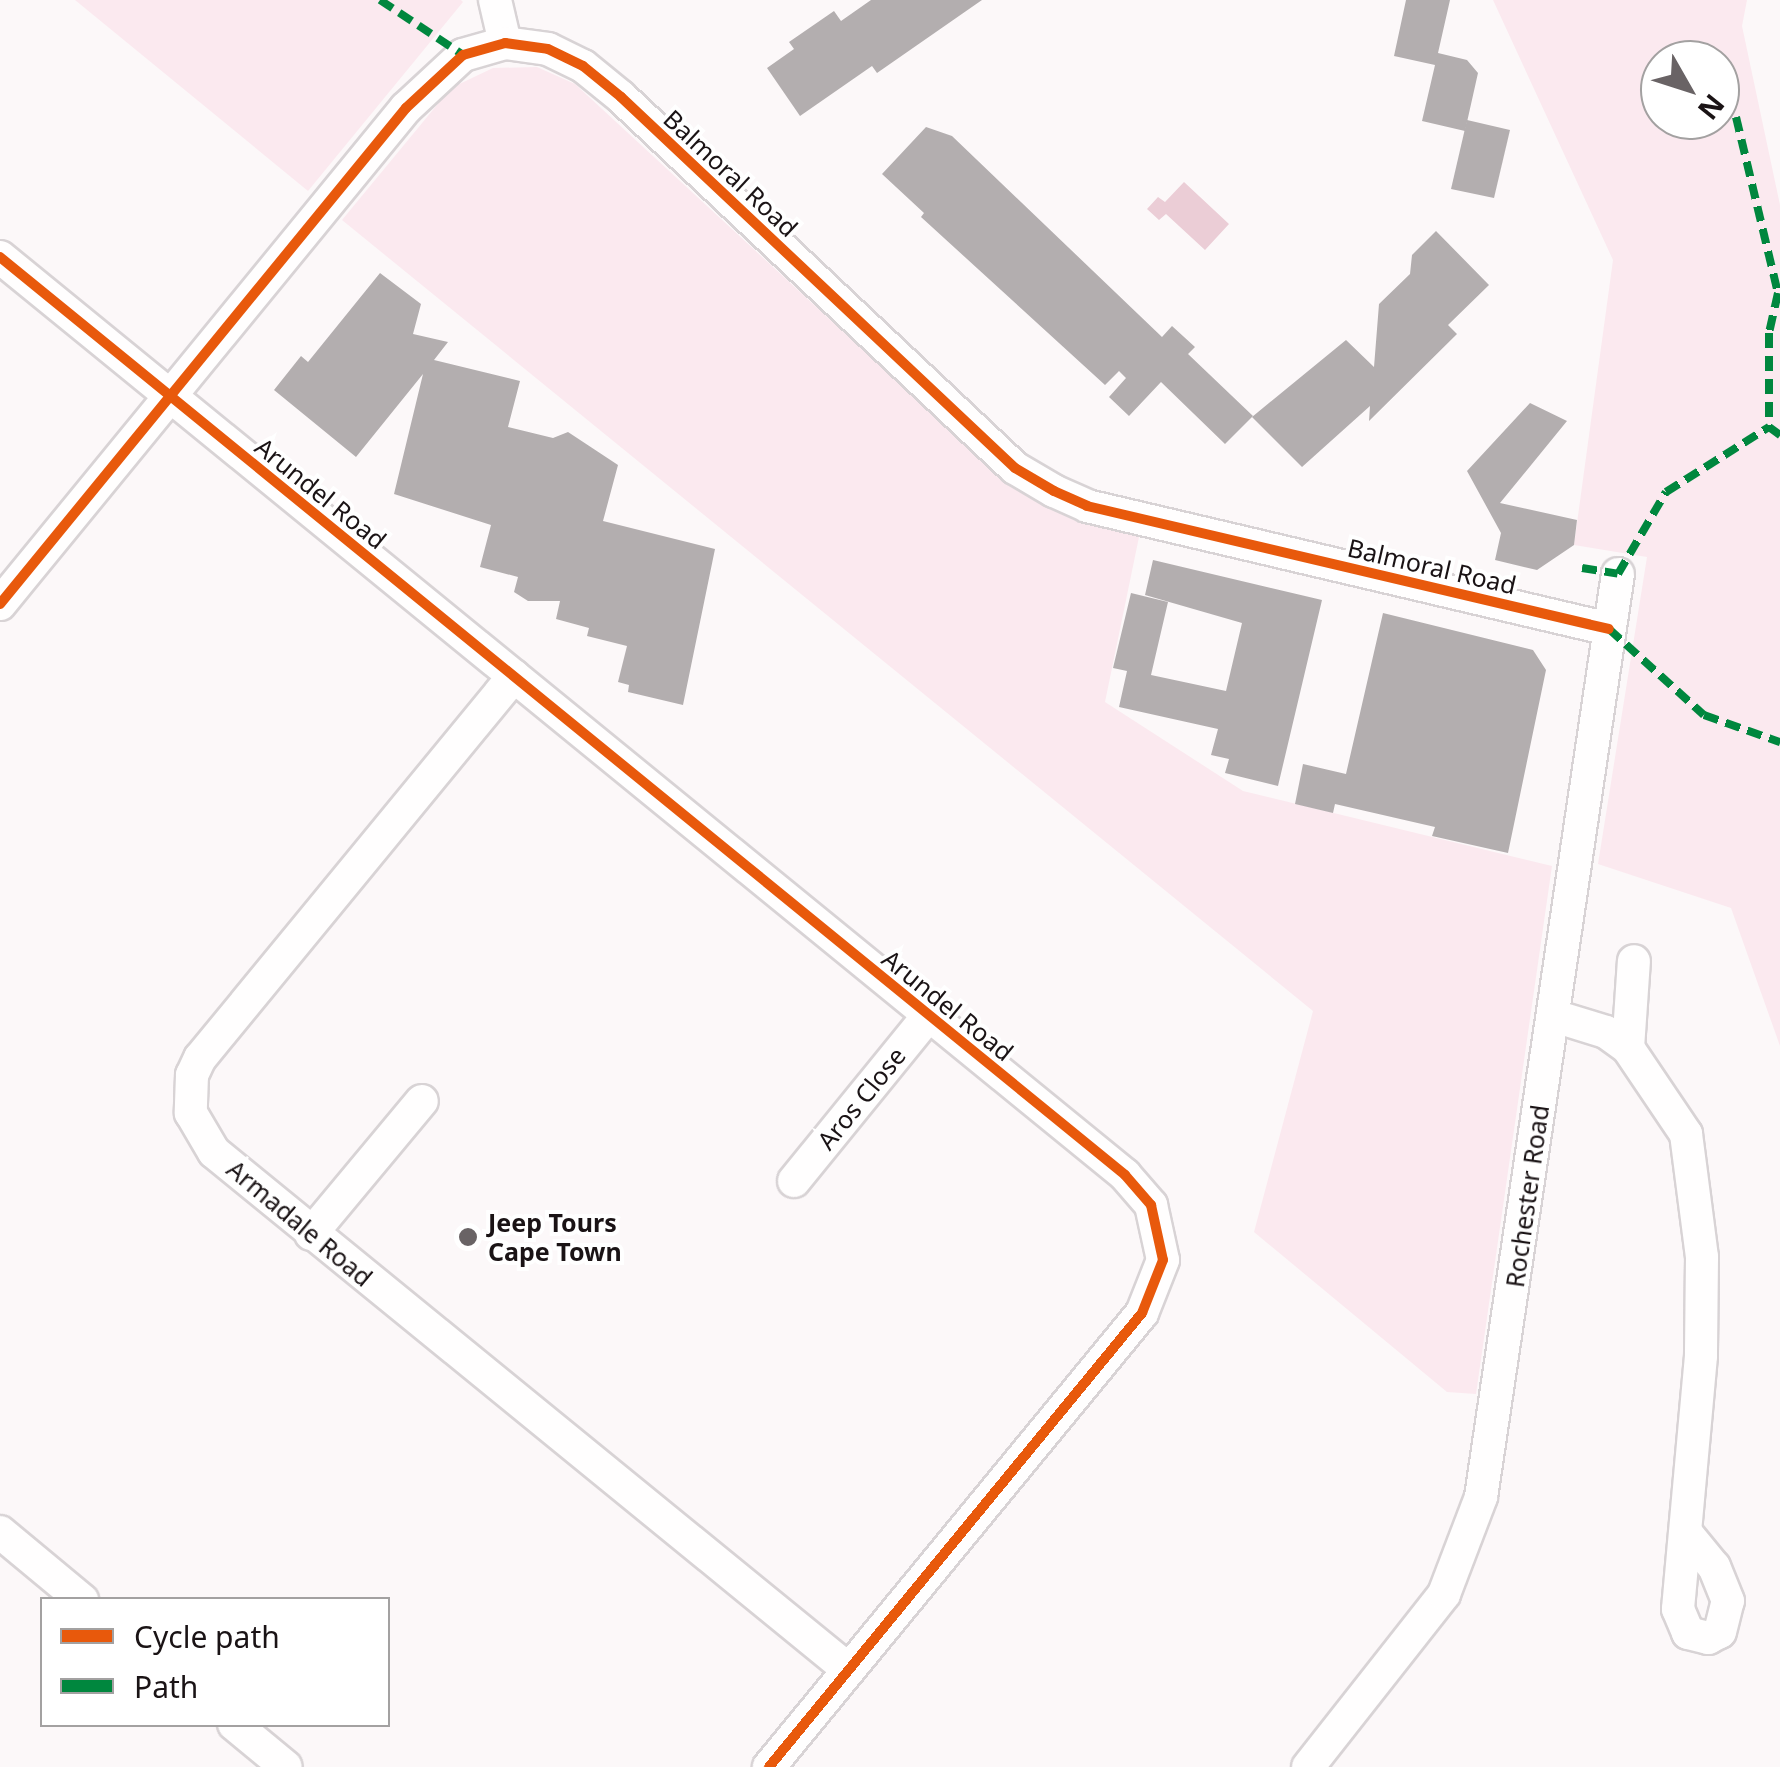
<!DOCTYPE html>
<html>
<head>
<meta charset="utf-8">
<style>
	body { margin:0 }
	#map { position:relative; width:1780px; height:1767px; overflow:hidden; background:#fcf8f9; font-family:"Noto Sans",sans-serif }
	div>[style] { position:absolute }
	[style*='--x'] { left:calc(var(--x)*1px); top:calc(var(--y)*1px); width:calc(var(--w)*1px); rotate:calc(var(--a)*1deg) }
	.green>* { inset:0; background:#fbe9ef }
	.water>* { inset:0; background:#ebcdd6 }
	.building>* { inset:0; background:#b3aeaf }
	.roads { filter:drop-shadow(2px 0 #d8d3d5) drop-shadow(-2px 0 #d8d3d5) drop-shadow(0 2px #d8d3d5) drop-shadow(0 -2px #d8d3d5) }
	.street>* { height:32px; margin:-16px; padding:0 16px; transform-origin:16px; border-radius:16px; background:#fffefe }
	.quiet>* { height:8px; margin-top:-4px; transform-origin:0; background:repeating-linear-gradient(90deg,#00873e 0 15px,transparent 0 23px) }
	.cycleway>* { height:10px; margin:-5px; padding:0 5px; transform-origin:5px; border-radius:5px; background:#e8590c }
	.dots>* { width:28px; height:28px; translate:-50% -50%; box-sizing:border-box; border:5px solid #fff; border-radius:50% }
	span { translate:-50% -50%; white-space:nowrap; text-align:center; line-height:1.15; -webkit-text-stroke:8px #fff; paint-order:stroke }
	.street-label { font-size:25px; color:#1a1315 }
	.poi-label { font-size:25px; color:#1a1315; font-weight:700 }
	.left { translate:0 -50%; text-align:left }
	.legend { position:absolute; left:40px; top:1597px; width:350px; height:130px; box-sizing:border-box; background:#fff; border:2px solid #a3a1a1; margin:0; padding:12px 18px; list-style:none; font-size:30px; color:#1a1315 }
	.legend li { display:flex; align-items:center; gap:20px; height:50px }
	.legend b { width:50px; border:2px solid #a3a1a1 }
	.north { position:absolute; left:1640px; top:40px; width:100px; height:100px; box-sizing:border-box; background:#fff; border:2px solid #a3a1a1; border-radius:50%; rotate:129deg; font-size:28px; font-weight:700; line-height:40px; text-align:center; color:#1a1315 }
	.north::after { content:''; display:block; margin:auto; width:35px; height:45px; background:#696365; clip-path:polygon(50% 0,100% 100%,50% 72%,0 100%) }
</style>
</head>
<body>
<div id="map">
	<div class="green">
		<div style="clip-path:polygon(75px 0,461px 0,463px 2px,308px 191px)"></div>
		<div style="clip-path:polygon(evenodd,1493px 0,1747px 0,1742px 26px,1780px 205px,1780px 1046px,1731px 908px,1598px 864px,1647px 557px,1574px 545px,1613px 260px,1493px 0,1660px 60px,1720px 60px,1720px 120px,1660px 120px,1660px 60px)"></div>
		<div style="clip-path:polygon(537px 67px,575px 84px,1009px 485px,1073px 519px,1139px 537px,1105px 702px,1243px 791px,1552px 866px,1476px 1394px,1447px 1392px,1254px 1232px,1313px 1011px,342px 220px,451px 88px,493px 68px)"></div>
	</div>
	<div class="water">
		<div style="clip-path:polygon(1184px 182px,1229px 224px,1205px 250px,1166px 214px,1159px 220px,1147px 209px,1158px 197px,1165px 202px)"></div>
	</div>
	<div class="building">
		<div style="clip-path:polygon(871px 0,982px 0,877px 73px,872px 66px,800px 116px,767px 68px,794px 49px,789px 42px,834px 11px,841px 21px)"></div>
		<div style="clip-path:polygon(1406px 0,1450px 0,1438px 53px,1467px 60px,1478px 73px,1465px 131px,1422px 121px,1435px 65px,1394px 56px)"></div>
		<div style="clip-path:polygon(1467px 120px,1510px 130px,1494px 198px,1451px 189px)"></div>
		<div style="clip-path:polygon(926px 127px,952px 136px,1162px 337px,1172px 326px,1195px 347px,1188px 354px,1253px 416px,1225px 444px,1161px 382px,1129px 416px,1109px 397px,1126px 378px,1119px 371px,1105px 385px,921px 217px,924px 213px,882px 174px)"></div>
		<div style="clip-path:polygon(1436px 231px,1489px 285px,1448px 325px,1457px 334px,1369px 421px,1370px 406px,1302px 467px,1252px 417px,1346px 340px,1374px 367px,1379px 304px,1410px 274px,1412px 255px)"></div>
		<div style="clip-path:polygon(380px 273px,421px 304px,413px 334px,448px 342px,434px 360px,520px 381px,508px 427px,553px 438px,568px 432px,618px 465px,603px 521px,715px 549px,683px 705px,628px 692px,629px 685px,618px 682px,627px 646px,587px 636px,589px 628px,556px 619px,560px 601px,528px 601px,514px 592px,518px 577px,480px 567px,491px 525px,394px 494px,423px 374px,356px 457px,274px 390px,301px 356px,308px 362px)"></div>
		<div style="clip-path:polygon(1530px 403px,1567px 421px,1500px 503px,1577px 520px,1574px 545px,1537px 570px,1495px 560px,1501px 533px,1467px 471px)"></div>
		<div style="clip-path:polygon(1153px 560px,1322px 600px,1278px 786px,1225px 773px,1229px 759px,1211px 755px,1218px 729px,1119px 707px,1127px 671px,1113px 668px,1131px 593px,1168px 602px,1151px 675px,1226px 691px,1242px 623px,1145px 595px)"></div>
		<div style="clip-path:polygon(1383px 613px,1533px 650px,1546px 670px,1508px 853px,1432px 836px,1435px 827px,1335px 804px,1333px 813px,1295px 804px,1303px 764px,1346px 774px)"></div>
	</div>
	<div class="roads">
		<div class="street">
			<div style="--x:495;--y:0;--w:44;--a:76.9"></div>
			<div style="--x:0;--y:257;--w:1452;--a:39.21"></div>
			<div style="--x:1125;--y:1175;--w:40;--a:49"></div>
			<div style="--x:1151;--y:1205;--w:56;--a:77.7"></div>
			<div style="--x:1163;--y:1260;--w:57;--a:111.6"></div>
			<div style="--x:1142;--y:1313;--w:588;--a:129.41"></div>
			<div style="--x:0;--y:604;--w:641;--a:-50.7"></div>
			<div style="--x:406;--y:108;--w:78;--a:-42.9"></div>
			<div style="--x:463;--y:55;--w:44;--a:-15.9"></div>
			<div style="--x:505;--y:43;--w:43;--a:7.9"></div>
			<div style="--x:548;--y:49;--w:39;--a:26"></div>
			<div style="--x:583;--y:66;--w:49;--a:39.2"></div>
			<div style="--x:621;--y:97;--w:541;--a:43.28"></div>
			<div style="--x:1015;--y:468;--w:45;--a:30.5"></div>
			<div style="--x:1054;--y:491;--w:36;--a:24"></div>
			<div style="--x:1087;--y:506;--w:536;--a:13.26"></div>
			<div style="--x:514;--y:676;--w:494;--a:129.4"></div>
			<div style="--x:200;--y:1058;--w:19;--a:115"></div>
			<div style="--x:192;--y:1075;--w:38;--a:92"></div>
			<div style="--x:191;--y:1113;--w:45;--a:59.5"></div>
			<div style="--x:214;--y:1152;--w:819;--a:39.21"></div>
			<div style="--x:1554;--y:1016;--w:54;--a:17.1"></div>
			<div style="--x:1606;--y:1032;--w:27;--a:36"></div>
			<div style="--x:1628;--y:1048;--w:104;--a:56"></div>
			<div style="--x:1686;--y:1134;--w:124;--a:82.6"></div>
			<div style="--x:1702;--y:1257;--w:99;--a:90.6"></div>
			<div style="--x:1701;--y:1356;--w:254;--a:95.2"></div>
			<div style="--x:1678;--y:1609;--w:26;--a:67"></div>
			<div style="--x:1688;--y:1633;--w:21;--a:14"></div>
			<div style="--x:1708;--y:1638;--w:13;--a:-27"></div>
			<div style="--x:1720;--y:1632;--w:32;--a:-76"></div>
			<div style="--x:1728;--y:1601;--w:37;--a:-112"></div>
			<div style="--x:1714;--y:1567;--w:43;--a:-129.3"></div>
			<div style="--x:1628;--y:1048;--w:87;--a:-86.1"></div>
			<div style="--x:794;--y:1181;--w:214;--a:-50.9"></div>
			<div style="--x:311;--y:1234;--w:173;--a:-50.2"></div>
			<div style="--x:0;--y:1532;--w:107;--a:39.7"></div>
			<div style="--x:234;--y:1724;--w:67;--a:39.6"></div>
			<div style="--x:1308;--y:1767;--w:220;--a:-51.8"></div>
			<div style="--x:1444;--y:1594;--w:104;--a:-69.1"></div>
			<div style="--x:1481;--y:1497;--w:933;--a:-81.56"></div>
		</div>
	</div>
	<div class="quiet">
		<div style="--x:380;--y:0;--w:100;--a:33.5"></div>
		<div style="--x:1736;--y:117;--w:181;--a:76.6"></div>
		<div style="--x:1778;--y:293;--w:41;--a:102.7"></div>
		<div style="--x:1769;--y:333;--w:94;--a:90"></div>
		<div style="--x:1582;--y:568;--w:36;--a:9"></div>
		<div style="--x:1618;--y:574;--w:95;--a:-59.7"></div>
		<div style="--x:1666;--y:492;--w:122;--a:-32.3"></div>
		<div style="--x:1769;--y:427;--w:14;--a:36"></div>
		<div style="--x:1609;--y:629;--w:128;--a:42.2"></div>
		<div style="--x:1704;--y:715;--w:81;--a:19.6"></div>
	</div>
	<div class="cycleway">
		<div style="--x:0;--y:257;--w:1452;--a:39.21"></div>
		<div style="--x:1125;--y:1175;--w:40;--a:49"></div>
		<div style="--x:1151;--y:1205;--w:56;--a:77.7"></div>
		<div style="--x:1163;--y:1260;--w:57;--a:111.6"></div>
		<div style="--x:1142;--y:1313;--w:588;--a:129.41"></div>
		<div style="--x:0;--y:604;--w:641;--a:-50.7"></div>
		<div style="--x:406;--y:108;--w:78;--a:-42.9"></div>
		<div style="--x:463;--y:55;--w:44;--a:-15.9"></div>
		<div style="--x:505;--y:43;--w:43;--a:7.9"></div>
		<div style="--x:548;--y:49;--w:39;--a:26"></div>
		<div style="--x:583;--y:66;--w:49;--a:39.2"></div>
		<div style="--x:621;--y:97;--w:541;--a:43.28"></div>
		<div style="--x:1015;--y:468;--w:45;--a:30.5"></div>
		<div style="--x:1054;--y:491;--w:36;--a:24"></div>
		<div style="--x:1087;--y:506;--w:536;--a:13.26"></div>
	</div>
	<div class="dots">
		<div style="left:468px;top:1237px;background:#696365"></div>
	</div>
	<div class="street-label">
		<span style="left:731px;top:173px;rotate:43deg">Balmoral Road</span>
		<span style="left:321px;top:493px;rotate:39deg">Arundel Road</span>
		<span style="left:1432px;top:566px;rotate:13deg">Balmoral Road</span>
		<span style="left:948px;top:1005px;rotate:39deg">Arundel Road</span>
		<span style="left:861px;top:1098px;rotate:-51deg">Aros Close</span>
		<span style="left:1527px;top:1196px;rotate:-82deg">Rochester Road</span>
		<span style="left:300px;top:1223px;rotate:40deg">Armadale Road</span>
	</div>
	<div class="poi-label">
		<span class="left" style="left:488px;top:1237px">Jeep Tours<br>Cape Town</span>
	</div>
	<ul class="legend">
	<li><b style="height:12px;background:#e8590c"></b>Cycle path</li>
	<li><b style="height:12px;background:#00873e"></b>Path</li>
	</ul>
	<div class="north">N</div>
</div>
</body>
</html>
